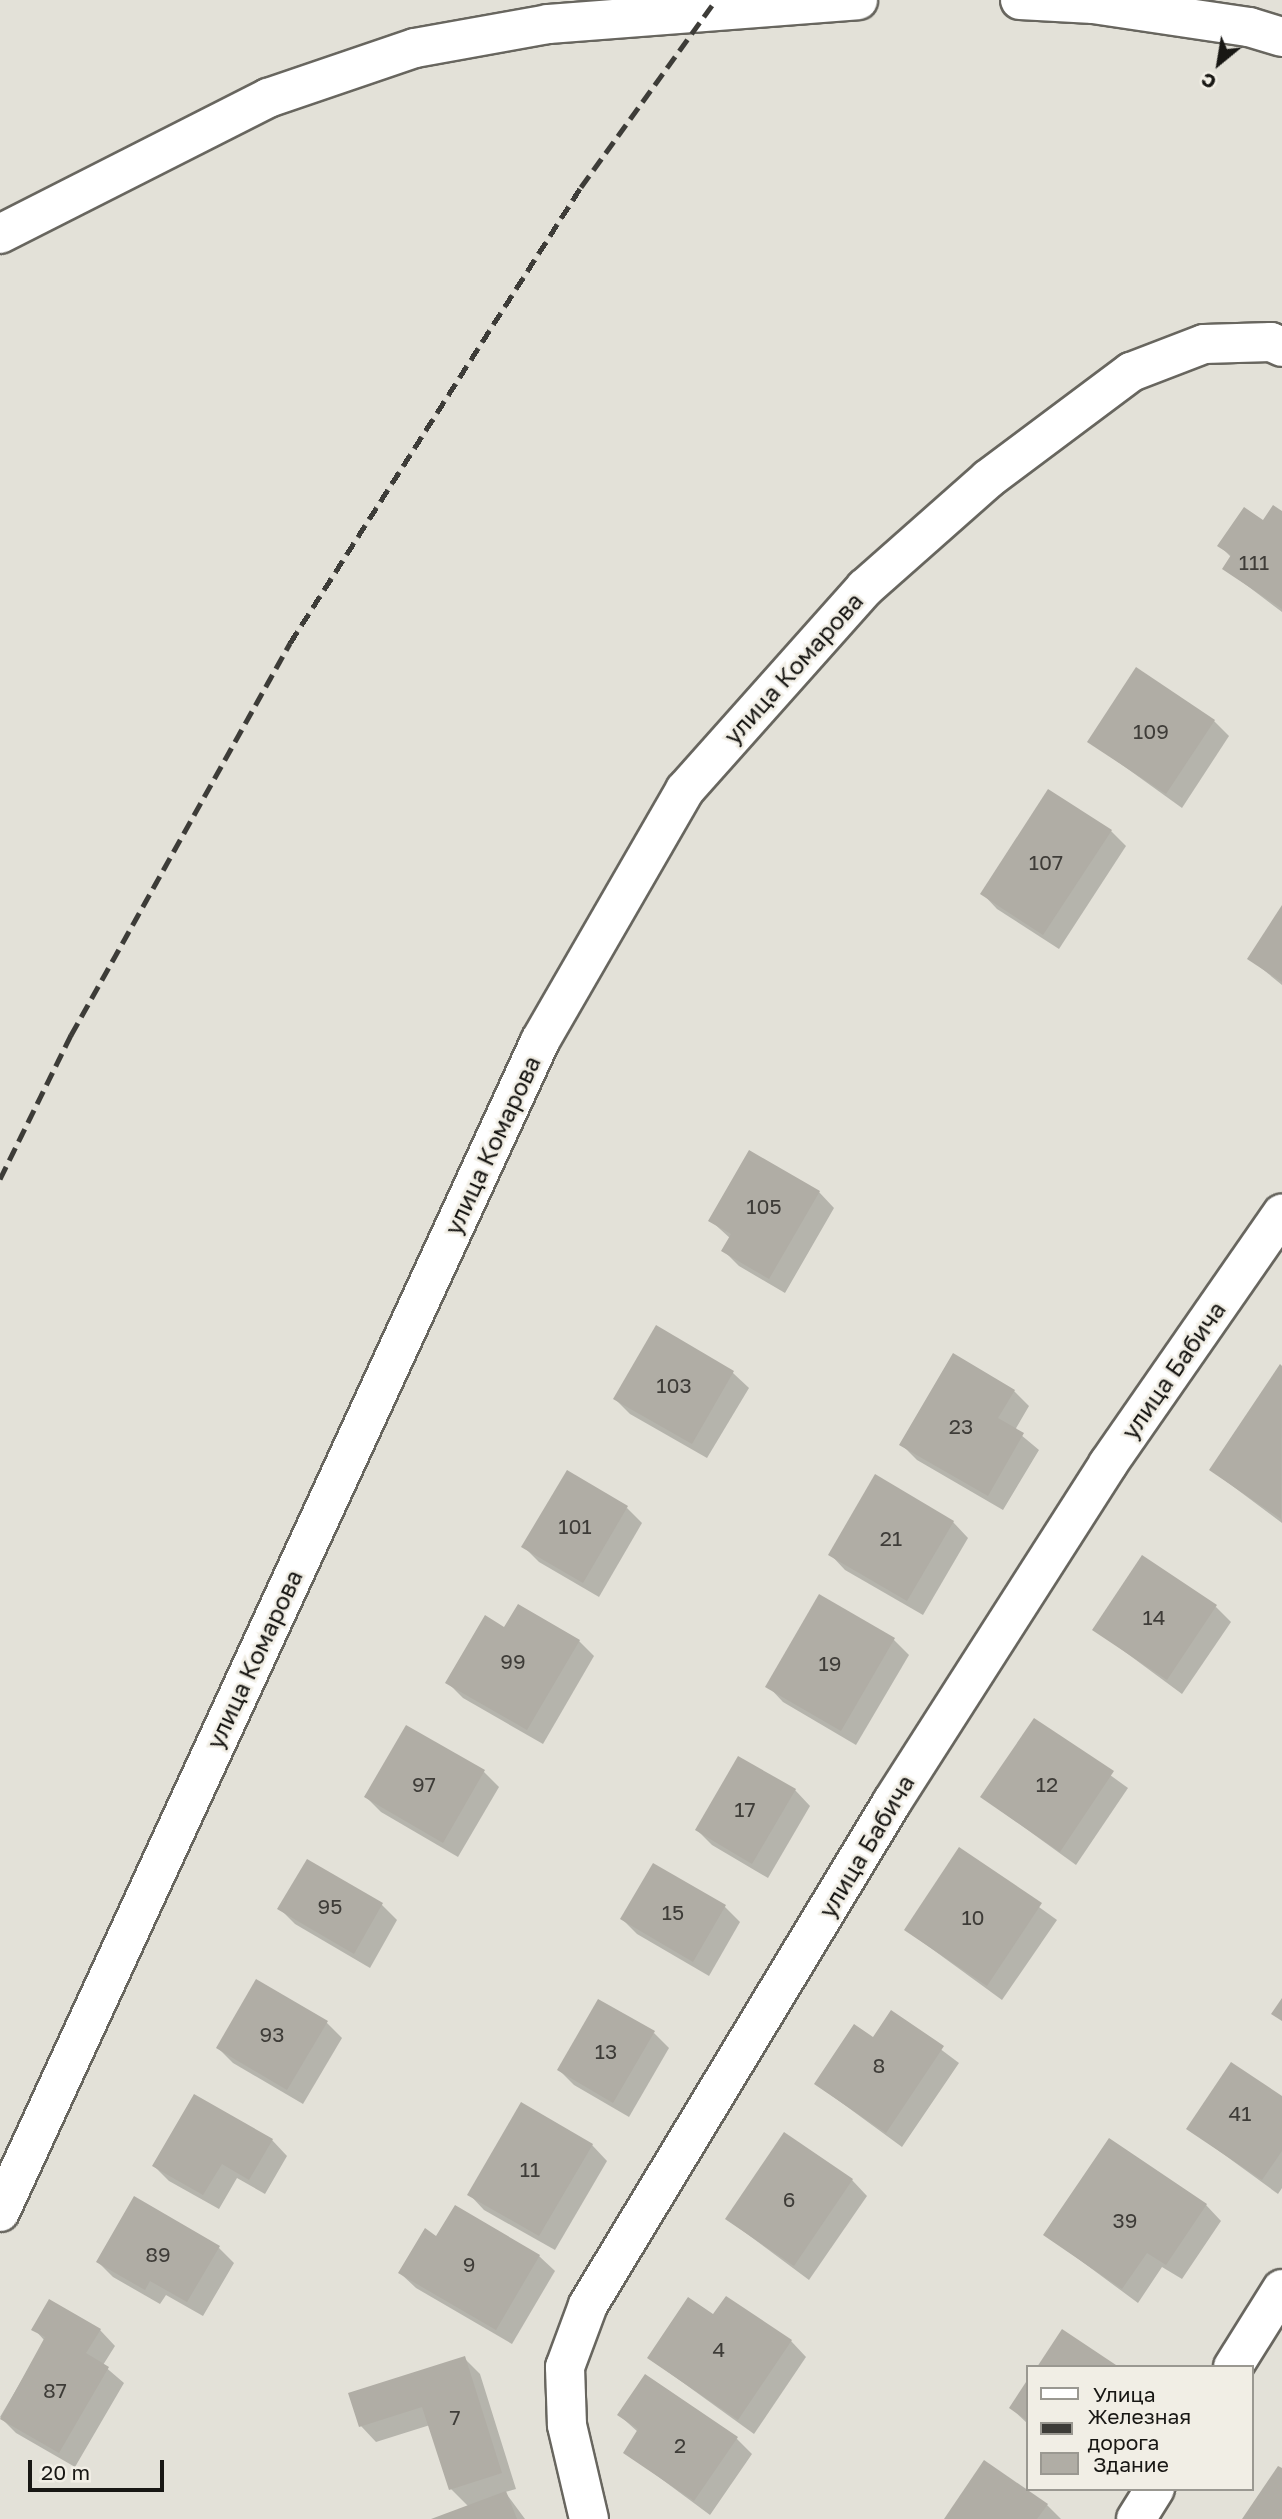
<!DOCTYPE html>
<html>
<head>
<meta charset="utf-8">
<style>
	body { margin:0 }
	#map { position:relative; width:1282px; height:2519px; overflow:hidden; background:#e3e1d8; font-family:"Golos Text",sans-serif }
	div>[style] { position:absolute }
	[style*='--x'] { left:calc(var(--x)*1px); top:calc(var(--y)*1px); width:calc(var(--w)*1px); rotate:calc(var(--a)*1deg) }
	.shadow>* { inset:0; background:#0003 }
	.building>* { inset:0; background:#b0ada5 }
	.roads { filter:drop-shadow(2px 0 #68665f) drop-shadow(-2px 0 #68665f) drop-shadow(0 2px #68665f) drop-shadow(0 -2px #68665f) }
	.minor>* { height:38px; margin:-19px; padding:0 19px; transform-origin:19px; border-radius:19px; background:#fff }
	.rail>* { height:5px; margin-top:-2.5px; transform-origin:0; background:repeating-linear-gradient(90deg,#3d3c38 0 14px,transparent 0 21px) }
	span { translate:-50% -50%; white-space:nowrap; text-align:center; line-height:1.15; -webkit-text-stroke:5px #f1eee5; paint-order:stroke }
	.number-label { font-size:21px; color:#3e3c38 }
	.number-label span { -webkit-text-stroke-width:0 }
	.street-label { font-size:24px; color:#181714 }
	.legend { position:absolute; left:1026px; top:2365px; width:228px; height:126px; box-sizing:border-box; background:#f1eee5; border:2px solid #9a9891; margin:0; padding:9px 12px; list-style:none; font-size:21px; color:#181714 }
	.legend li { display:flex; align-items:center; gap:14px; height:35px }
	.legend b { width:35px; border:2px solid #9a9891 }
	.north { position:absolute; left:1184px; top:28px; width:70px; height:70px; -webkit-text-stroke:5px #f1eee5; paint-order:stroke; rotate:210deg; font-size:19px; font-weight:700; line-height:28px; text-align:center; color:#181714 }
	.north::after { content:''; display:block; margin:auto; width:24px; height:32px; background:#181714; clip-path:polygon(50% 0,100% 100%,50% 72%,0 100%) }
	.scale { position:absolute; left:28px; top:2460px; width:136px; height:32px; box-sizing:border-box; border:4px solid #181714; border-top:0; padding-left:9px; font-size:21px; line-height:24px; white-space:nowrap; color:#181714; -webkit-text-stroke:5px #f1eee5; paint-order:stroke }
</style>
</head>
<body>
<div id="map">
	<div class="shadow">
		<div style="clip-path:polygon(1282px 513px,1282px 612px,1224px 568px,1231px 557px,1219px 545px)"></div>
		<div style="clip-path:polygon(1214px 721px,1229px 736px,1182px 808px,1089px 741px)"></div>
		<div style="clip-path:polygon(1111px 831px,1126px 846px,1059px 949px,997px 909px,982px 893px)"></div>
		<div style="clip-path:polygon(1282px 908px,1282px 985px,1249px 958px)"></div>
		<div style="clip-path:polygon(819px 1192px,834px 1208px,785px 1293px,739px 1266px,724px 1251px,731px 1239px,710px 1220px)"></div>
		<div style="clip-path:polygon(657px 1328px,733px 1373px,749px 1388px,707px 1458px,630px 1414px,615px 1399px)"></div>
		<div style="clip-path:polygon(1280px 1367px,1282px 1368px,1282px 1523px,1211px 1470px)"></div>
		<div style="clip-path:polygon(1014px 1391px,1029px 1406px,1015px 1430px,1039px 1450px,1003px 1510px,917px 1460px,901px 1444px)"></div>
		<div style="clip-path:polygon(627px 1508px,642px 1523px,599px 1597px,539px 1562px,523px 1546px)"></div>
		<div style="clip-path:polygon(953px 1522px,968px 1538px,923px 1615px,845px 1570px,830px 1554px)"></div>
		<div style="clip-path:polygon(820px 1596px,894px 1640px,909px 1655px,856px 1745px,783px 1702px,768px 1686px)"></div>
		<div style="clip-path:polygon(1216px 1607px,1231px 1622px,1182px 1694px,1094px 1629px)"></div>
		<div style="clip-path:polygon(505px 1629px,579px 1641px,594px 1656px,543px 1744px,463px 1698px,448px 1683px)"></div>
		<div style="clip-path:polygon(1034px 1720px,1128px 1788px,1076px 1865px,982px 1797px)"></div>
		<div style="clip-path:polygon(484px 1772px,499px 1787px,458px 1857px,381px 1812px,366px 1797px)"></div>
		<div style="clip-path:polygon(795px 1790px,810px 1806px,768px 1878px,712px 1845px,697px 1830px)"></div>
		<div style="clip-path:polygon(960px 1850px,1057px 1920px,1002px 2000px,906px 1930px)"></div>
		<div style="clip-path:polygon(308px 1861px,382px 1905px,397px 1920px,370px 1968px,295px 1924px,280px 1909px)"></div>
		<div style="clip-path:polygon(654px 1865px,725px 1907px,740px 1922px,709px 1976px,637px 1934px,622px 1919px)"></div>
		<div style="clip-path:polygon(891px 2012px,959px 2063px,902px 2147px,816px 2084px,873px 2039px)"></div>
		<div style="clip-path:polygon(326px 2022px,342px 2038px,303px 2104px,233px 2063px,218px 2048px)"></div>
		<div style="clip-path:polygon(654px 2033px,669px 2048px,629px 2117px,574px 2085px,559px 2070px)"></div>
		<div style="clip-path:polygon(1282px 2098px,1282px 2188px,1278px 2194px,1189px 2129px)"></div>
		<div style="clip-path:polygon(272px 2140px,287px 2156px,265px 2194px,237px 2178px,219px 2209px,169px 2181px,154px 2166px)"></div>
		<div style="clip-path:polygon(592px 2145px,607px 2161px,555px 2250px,484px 2210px,469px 2194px)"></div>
		<div style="clip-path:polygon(852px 2180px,867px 2196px,809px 2280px,727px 2219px)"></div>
		<div style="clip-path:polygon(1206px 2205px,1221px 2221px,1182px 2279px,1162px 2267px,1138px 2303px,1046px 2235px)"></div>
		<div style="clip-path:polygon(437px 2238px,539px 2256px,555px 2271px,512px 2344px,416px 2288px,400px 2273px)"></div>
		<div style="clip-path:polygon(219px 2248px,234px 2263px,203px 2316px,166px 2295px,160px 2304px,113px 2277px,98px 2262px)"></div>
		<div style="clip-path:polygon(34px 2329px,100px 2330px,115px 2346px,103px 2365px,124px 2383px,75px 2467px,16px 2433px,0 2417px,45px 2341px)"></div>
		<div style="clip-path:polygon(791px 2341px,806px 2357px,754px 2434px,649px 2358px)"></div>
		<div style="clip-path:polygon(464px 2358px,480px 2374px,516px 2489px,505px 2492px,525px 2519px,436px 2519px,469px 2507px,451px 2489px,430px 2425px,376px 2442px,361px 2426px)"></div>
		<div style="clip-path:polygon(1028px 2382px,1028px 2424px,1011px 2408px)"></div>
		<div style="clip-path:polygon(619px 2415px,737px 2439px,752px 2454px,710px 2515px,625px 2452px,638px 2432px)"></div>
		<div style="clip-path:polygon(1047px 2505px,1061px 2519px,946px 2519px)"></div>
	</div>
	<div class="building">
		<div style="clip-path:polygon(1273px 505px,1282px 511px,1282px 609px,1222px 569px,1231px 555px,1217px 546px,1244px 507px,1263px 520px)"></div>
		<div style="clip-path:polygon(1136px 667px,1215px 720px,1166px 794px,1087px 742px)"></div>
		<div style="clip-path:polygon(1048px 789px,1112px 830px,1043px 935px,980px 894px)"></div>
		<div style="clip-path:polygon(1282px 905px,1282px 982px,1247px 959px)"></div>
		<div style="clip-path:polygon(749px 1150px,820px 1191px,769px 1279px,721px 1251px,731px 1234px,708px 1221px)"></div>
		<div style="clip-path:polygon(656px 1325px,734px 1371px,692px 1444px,613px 1399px)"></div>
		<div style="clip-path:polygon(953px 1353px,1015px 1390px,998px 1418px,1024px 1433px,988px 1496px,899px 1445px)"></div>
		<div style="clip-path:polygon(1280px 1364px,1282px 1366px,1281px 1519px,1209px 1470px)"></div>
		<div style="clip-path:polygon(567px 1470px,628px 1506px,583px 1583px,521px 1547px)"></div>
		<div style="clip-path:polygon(875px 1474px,954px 1521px,907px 1601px,828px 1555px)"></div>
		<div style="clip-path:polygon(1142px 1555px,1217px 1605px,1167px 1680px,1092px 1630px)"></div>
		<div style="clip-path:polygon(819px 1594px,895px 1638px,841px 1731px,765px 1687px)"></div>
		<div style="clip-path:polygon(518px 1604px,580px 1640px,527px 1730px,445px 1683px,485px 1615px,504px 1627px)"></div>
		<div style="clip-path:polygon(1034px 1718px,1114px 1771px,1060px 1852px,980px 1797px)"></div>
		<div style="clip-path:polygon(406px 1725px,485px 1770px,443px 1843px,364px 1797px)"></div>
		<div style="clip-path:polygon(738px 1756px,796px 1789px,752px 1864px,695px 1830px)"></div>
		<div style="clip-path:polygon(959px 1847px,1042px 1903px,987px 1986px,904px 1930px)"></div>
		<div style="clip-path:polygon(307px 1859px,383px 1903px,354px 1954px,277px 1909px)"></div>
		<div style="clip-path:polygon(653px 1863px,726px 1905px,693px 1962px,620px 1919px)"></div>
		<div style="clip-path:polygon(256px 1979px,328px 2021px,287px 2090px,216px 2048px)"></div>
		<div style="clip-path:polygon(1282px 1998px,1282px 2021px,1271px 2014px)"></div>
		<div style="clip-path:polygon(598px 1999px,655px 2031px,613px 2103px,557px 2070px)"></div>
		<div style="clip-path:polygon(891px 2010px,944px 2046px,886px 2133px,814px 2084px,854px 2024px,873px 2037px)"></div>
		<div style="clip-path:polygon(1231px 2062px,1282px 2096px,1282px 2151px,1262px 2180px,1186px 2129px)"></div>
		<div style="clip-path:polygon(194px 2094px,273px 2139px,249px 2180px,222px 2164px,203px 2195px,152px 2166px)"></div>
		<div style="clip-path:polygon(521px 2102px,593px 2144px,539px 2236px,467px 2195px)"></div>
		<div style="clip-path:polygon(784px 2132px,853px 2179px,794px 2266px,725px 2219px)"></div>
		<div style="clip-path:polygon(1109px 2138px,1207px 2204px,1166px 2265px,1147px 2253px,1122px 2289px,1043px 2235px)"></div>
		<div style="clip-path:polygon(134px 2196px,220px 2246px,187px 2302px,150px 2281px,145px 2290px,96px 2262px)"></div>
		<div style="clip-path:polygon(455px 2205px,540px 2255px,496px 2330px,398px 2273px,425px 2228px,436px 2236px)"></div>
		<div style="clip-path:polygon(726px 2296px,792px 2340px,738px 2420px,647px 2358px,688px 2297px,713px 2314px)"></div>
		<div style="clip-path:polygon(49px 2299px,101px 2329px,86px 2353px,109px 2367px,59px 2453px,0 2419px,45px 2337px,31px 2330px)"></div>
		<div style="clip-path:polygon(1062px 2329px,1119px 2367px,1037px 2367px)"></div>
		<div style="clip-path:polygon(465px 2356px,502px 2473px,449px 2490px,422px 2407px,359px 2427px,348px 2393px)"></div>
		<div style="clip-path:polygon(645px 2374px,738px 2437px,694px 2501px,623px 2453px,638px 2429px,617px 2415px)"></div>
		<div style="clip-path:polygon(1028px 2379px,1028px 2421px,1009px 2408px)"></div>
		<div style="clip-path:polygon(984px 2460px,1048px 2504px,1037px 2519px,944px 2519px)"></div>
		<div style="clip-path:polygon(1278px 2466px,1282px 2468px,1282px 2519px,1242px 2519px)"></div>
		<div style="clip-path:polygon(506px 2491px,517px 2519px,431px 2519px)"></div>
	</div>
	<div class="roads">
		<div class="minor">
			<div style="--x:1020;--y:0;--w:73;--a:3.1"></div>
			<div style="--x:1093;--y:4;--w:158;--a:8.4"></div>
			<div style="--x:1249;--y:27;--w:34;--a:17"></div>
			<div style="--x:0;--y:234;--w:301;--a:-26.9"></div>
			<div style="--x:268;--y:98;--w:155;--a:-18.8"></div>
			<div style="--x:415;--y:48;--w:135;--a:-10.2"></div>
			<div style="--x:548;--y:24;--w:311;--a:-4.4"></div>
			<div style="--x:0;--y:2212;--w:1290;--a:-65.24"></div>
			<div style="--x:540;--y:1041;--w:290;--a:-60"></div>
			<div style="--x:685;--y:790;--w:271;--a:-48.3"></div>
			<div style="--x:865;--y:588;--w:164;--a:-41.5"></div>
			<div style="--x:988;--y:479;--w:179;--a:-36.8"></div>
			<div style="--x:1131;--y:372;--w:78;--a:-21"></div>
			<div style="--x:1204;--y:344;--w:67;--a:-1.7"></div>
			<div style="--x:1271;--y:342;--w:12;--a:24"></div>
			<div style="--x:1233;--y:2367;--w:92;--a:-57.9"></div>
			<div style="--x:589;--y:2519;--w:97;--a:-103.2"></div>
			<div style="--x:567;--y:2425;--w:58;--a:-92"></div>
			<div style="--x:565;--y:2367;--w:66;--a:-69.6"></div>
			<div style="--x:588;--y:2305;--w:588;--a:-58.85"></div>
			<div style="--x:892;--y:1802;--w:401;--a:-57.4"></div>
			<div style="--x:1108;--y:1464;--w:305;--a:-55.2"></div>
			<div style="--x:1136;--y:2519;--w:36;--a:-58"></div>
		</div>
	</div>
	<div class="rail">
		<div style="--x:0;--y:1179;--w:161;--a:-63.8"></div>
		<div style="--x:71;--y:1035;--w:449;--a:-60.8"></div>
		<div style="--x:290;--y:643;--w:541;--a:-57.46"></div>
		<div style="--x:581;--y:187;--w:231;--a:-54.2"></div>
	</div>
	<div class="number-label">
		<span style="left:1254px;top:562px">111</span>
		<span style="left:1151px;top:731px">109</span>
		<span style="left:1046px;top:862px">107</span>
		<span style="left:764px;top:1206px">105</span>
		<span style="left:674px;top:1385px">103</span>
		<span style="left:961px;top:1426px">23</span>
		<span style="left:575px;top:1526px">101</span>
		<span style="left:891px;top:1538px">21</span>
		<span style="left:1154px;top:1617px">14</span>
		<span style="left:513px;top:1661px">99</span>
		<span style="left:830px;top:1663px">19</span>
		<span style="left:424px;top:1784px">97</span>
		<span style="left:1047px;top:1784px">12</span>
		<span style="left:745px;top:1809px">17</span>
		<span style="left:330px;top:1906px">95</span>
		<span style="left:673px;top:1912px">15</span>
		<span style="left:973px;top:1917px">10</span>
		<span style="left:272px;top:2034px">93</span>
		<span style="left:606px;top:2051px">13</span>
		<span style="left:879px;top:2065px">8</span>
		<span style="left:1240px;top:2113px">41</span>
		<span style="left:530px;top:2169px">11</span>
		<span style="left:789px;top:2199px">6</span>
		<span style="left:1125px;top:2220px">39</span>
		<span style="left:158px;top:2254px">89</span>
		<span style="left:469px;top:2264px">9</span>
		<span style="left:719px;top:2349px">4</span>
		<span style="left:55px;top:2390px">87</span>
		<span style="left:455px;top:2417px">7</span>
		<span style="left:680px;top:2445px">2</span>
	</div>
	<div class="street-label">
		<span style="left:793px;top:668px;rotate:-48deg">улица Комарова</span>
		<span style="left:492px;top:1145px;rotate:-65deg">улица Комарова</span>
		<span style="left:1173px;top:1370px;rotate:-55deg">улица Бабича</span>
		<span style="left:254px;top:1659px;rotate:-65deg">улица Комарова</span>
		<span style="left:866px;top:1846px;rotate:-59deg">улица Бабича</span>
	</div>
	<ul class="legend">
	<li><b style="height:9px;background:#fff"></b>Улица</li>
	<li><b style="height:9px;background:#3d3c38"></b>Железная дорога</li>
	<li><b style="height:19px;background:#b0ada5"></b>Здание</li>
	</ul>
	<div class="north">С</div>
	<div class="scale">20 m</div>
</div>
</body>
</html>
